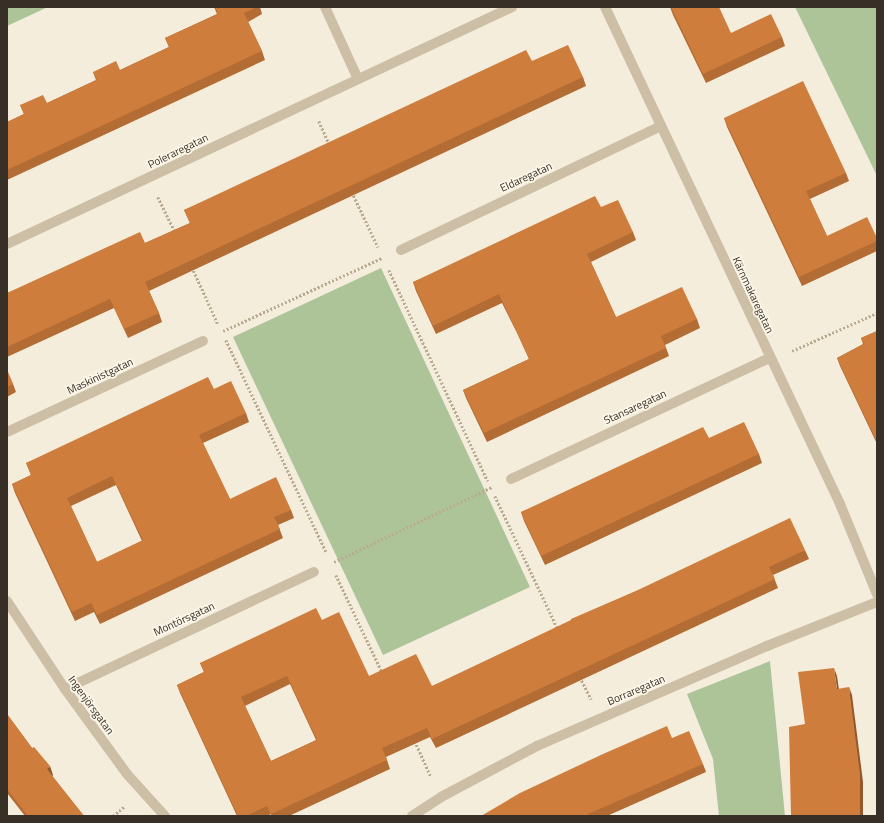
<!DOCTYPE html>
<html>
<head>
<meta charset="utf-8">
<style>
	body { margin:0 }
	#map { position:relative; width:884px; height:823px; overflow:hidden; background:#f4eddb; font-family:"Titillium Web",sans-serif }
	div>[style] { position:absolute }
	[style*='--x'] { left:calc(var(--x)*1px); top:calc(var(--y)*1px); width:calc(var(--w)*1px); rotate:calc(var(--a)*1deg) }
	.green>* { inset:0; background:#adc499 }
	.path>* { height:2.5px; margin-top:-1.25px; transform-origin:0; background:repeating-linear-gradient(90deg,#b9aa90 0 2px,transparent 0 4px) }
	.minor>* { height:10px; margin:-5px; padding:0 5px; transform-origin:5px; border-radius:5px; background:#cdbfa6 }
	.wall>* { inset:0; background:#b26c34 }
	.shaded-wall>* { inset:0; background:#91582b }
	.building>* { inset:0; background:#cf7d3d }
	span { translate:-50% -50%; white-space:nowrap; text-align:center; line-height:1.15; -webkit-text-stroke:3.5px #fbf6e8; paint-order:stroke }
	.street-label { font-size:11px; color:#383027 }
	.frame { position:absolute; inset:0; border:8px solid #383027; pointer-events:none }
</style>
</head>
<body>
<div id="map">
	<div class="green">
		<div style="clip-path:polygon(7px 7px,48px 7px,7px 26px)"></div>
		<div style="clip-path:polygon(795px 7px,877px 7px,877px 176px)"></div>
		<div style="clip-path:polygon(381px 268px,530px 587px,383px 655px,233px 337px)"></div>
		<div style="clip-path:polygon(770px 661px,785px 816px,719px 816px,713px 759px,687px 694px)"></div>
	</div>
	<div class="path">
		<div style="--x:319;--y:121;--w:27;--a:66"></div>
		<div style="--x:352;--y:192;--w:61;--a:64.7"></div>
		<div style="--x:158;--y:197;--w:39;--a:64"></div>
		<div style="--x:192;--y:267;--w:63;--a:65.5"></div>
		<div style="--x:389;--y:270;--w:233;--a:64.9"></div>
		<div style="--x:223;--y:331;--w:175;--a:-24.7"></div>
		<div style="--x:226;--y:340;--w:234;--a:64.7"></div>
		<div style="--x:792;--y:351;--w:93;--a:-24.1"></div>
		<div style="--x:495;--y:496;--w:147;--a:64.7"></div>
		<div style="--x:334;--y:562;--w:175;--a:-25.4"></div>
		<div style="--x:336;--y:575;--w:107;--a:64.6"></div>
		<div style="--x:580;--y:677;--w:25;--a:63"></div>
		<div style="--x:415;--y:741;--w:39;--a:66"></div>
		<div style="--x:113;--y:816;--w:16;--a:-40"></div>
	</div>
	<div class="minor">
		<div style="--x:325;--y:7;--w:79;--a:65.4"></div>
		<div style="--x:605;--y:7;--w:550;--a:64.69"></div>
		<div style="--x:840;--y:504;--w:97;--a:67.7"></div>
		<div style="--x:7;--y:244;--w:558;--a:-25.14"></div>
		<div style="--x:401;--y:250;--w:288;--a:-25.5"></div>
		<div style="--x:7;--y:432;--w:216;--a:-24.9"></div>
		<div style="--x:511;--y:479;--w:285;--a:-25.1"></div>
		<div style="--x:7;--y:601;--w:105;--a:56.6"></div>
		<div style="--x:65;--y:689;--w:105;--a:53.9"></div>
		<div style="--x:127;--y:774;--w:57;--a:47.9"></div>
		<div style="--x:65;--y:689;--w:275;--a:-25.2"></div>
		<div style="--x:412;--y:816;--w:35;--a:-33"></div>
		<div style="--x:441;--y:797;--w:109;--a:-28"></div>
		<div style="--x:537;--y:746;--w:251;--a:-23.5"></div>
		<div style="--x:767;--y:646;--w:118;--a:-21.8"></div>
	</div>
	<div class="wall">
		<div style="clip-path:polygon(214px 7px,260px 7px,262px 14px,248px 22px,262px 51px,265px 60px,7px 180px,7px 122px,24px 114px,20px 105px,47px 103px,96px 80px,93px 72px,120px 70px,169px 47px,165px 38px,217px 14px)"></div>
		<div style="clip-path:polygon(670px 7px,731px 33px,782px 37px,785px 46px,706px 83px,673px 15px)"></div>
		<div style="clip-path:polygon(532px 61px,583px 77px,586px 86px,149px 291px,159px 313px,162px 322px,128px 338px,114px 308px,7px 357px,7px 293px,145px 243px,190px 223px,184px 210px)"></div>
		<div style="clip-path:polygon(724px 118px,846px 173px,849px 181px,810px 199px,827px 236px,877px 238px,877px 251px,802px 286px,727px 127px)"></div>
		<div style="clip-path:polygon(601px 207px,633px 232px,636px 240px,591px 262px,616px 317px,697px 319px,700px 328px,665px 345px,669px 356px,487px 442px,466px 398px,463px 390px,529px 359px,518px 335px,502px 303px,436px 334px,416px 291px,413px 282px)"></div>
		<div style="clip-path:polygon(877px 331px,877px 444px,840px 366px,837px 358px,863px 344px,861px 338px)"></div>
		<div style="clip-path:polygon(7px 370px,13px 384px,16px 392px,7px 397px)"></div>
		<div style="clip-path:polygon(evenodd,214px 389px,246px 413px,249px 422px,203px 443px,230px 499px,291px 510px,294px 518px,278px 525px,283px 538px,100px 624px,94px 612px,75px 621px,15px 493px,12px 484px,31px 475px,26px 463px,214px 389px,116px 485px,142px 541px,97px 562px,71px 506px,116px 485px)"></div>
		<div style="clip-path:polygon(709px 438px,759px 454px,762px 463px,545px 565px,524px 521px,521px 512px)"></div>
		<div style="clip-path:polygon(evenodd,805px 550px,809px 559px,773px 575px,778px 588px,436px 748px,430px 737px,386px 757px,390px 769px,289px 816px,271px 816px,271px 814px,267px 816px,237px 816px,180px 693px,177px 685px,204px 672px,200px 663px,322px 620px,369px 676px,432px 686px,805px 550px,290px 684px,316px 740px,271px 761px,245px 706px,290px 684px)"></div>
		<div style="clip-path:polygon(7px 714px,32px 748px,53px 775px,52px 776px,84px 816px,25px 816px,7px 793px)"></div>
		<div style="clip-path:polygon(703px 764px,706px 772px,607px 816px,481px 816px)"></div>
	</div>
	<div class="shaded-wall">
		<div style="clip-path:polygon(834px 668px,837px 676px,840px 697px,837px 689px)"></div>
		<div style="clip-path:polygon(849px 687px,852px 695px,863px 782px,863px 816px,860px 816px)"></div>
		<div style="clip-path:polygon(50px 766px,53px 775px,50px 778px,47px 769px)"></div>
	</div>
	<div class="building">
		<div style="clip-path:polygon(215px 7px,257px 7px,244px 13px,262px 51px,7px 170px,7px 122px,24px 114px,20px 105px,43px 95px,47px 103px,97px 80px,93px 72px,116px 61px,120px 70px,169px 47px,165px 38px,218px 14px)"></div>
		<div style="clip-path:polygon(671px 7px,719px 7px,731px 33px,771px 14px,782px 37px,703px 74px)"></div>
		<div style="clip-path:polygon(568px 45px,583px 77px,145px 282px,159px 313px,124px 329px,110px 299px,7px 347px,7px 293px,140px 232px,145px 243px,190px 223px,184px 210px,526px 50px,532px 61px)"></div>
		<div style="clip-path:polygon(803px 81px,846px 173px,806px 191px,827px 236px,867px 217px,877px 238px,877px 241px,799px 277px,724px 118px)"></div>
		<div style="clip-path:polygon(595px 196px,601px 207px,618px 200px,633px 232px,587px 254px,616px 317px,682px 287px,697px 319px,661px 336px,666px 348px,484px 433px,463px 390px,529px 359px,514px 326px,499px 294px,433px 326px,413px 282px)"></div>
		<div style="clip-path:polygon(877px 331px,877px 442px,837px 358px,864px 344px,861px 338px)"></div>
		<div style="clip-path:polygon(7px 370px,13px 384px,7px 387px)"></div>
		<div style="clip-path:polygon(evenodd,208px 377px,214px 389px,231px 381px,246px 413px,199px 435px,230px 499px,276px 477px,291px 510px,274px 517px,280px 529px,97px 615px,91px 603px,72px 612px,12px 484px,31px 475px,26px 463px,208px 377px,112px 476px,143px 540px,97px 562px,67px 498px,112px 476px)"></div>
		<div style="clip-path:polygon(744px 422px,759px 454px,541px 556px,521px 512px,703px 427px,709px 438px)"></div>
		<div style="clip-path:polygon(evenodd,790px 518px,805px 550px,769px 567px,775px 579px,432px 739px,427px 728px,382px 748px,387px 760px,271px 814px,267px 806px,246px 816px,238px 816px,177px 685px,204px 672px,200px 663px,316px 608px,322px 620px,339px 612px,369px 676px,416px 654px,432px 686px,571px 620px,571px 619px,638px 590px,790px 518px,287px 676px,317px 740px,271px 761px,241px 697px,287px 676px)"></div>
		<div style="clip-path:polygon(834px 668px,837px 689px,849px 687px,860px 774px,860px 816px,791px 816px,789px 727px,805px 724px,798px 672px)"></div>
		<div style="clip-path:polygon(7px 714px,32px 748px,34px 747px,50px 766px,47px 769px,84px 816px,28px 816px,7px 789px)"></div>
		<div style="clip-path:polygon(667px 726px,672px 738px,689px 731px,703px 764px,588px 814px,589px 816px,481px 816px,520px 793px,603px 754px)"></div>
	</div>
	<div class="street-label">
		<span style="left:178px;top:151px;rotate:-26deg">Poleraregatan</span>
		<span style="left:526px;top:177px;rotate:-25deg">Eldaregatan</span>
		<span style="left:753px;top:295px;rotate:65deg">Kärnmakaregatan</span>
		<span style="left:100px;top:376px;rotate:-25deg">Maskinistgatan</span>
		<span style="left:635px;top:407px;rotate:-25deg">Stansaregatan</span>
		<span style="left:184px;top:619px;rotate:-25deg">Montörsgatan</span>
		<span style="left:636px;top:690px;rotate:-23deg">Borraregatan</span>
		<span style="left:91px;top:705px;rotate:54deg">Ingenjörsgatan</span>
	</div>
	<div class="frame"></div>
</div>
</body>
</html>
